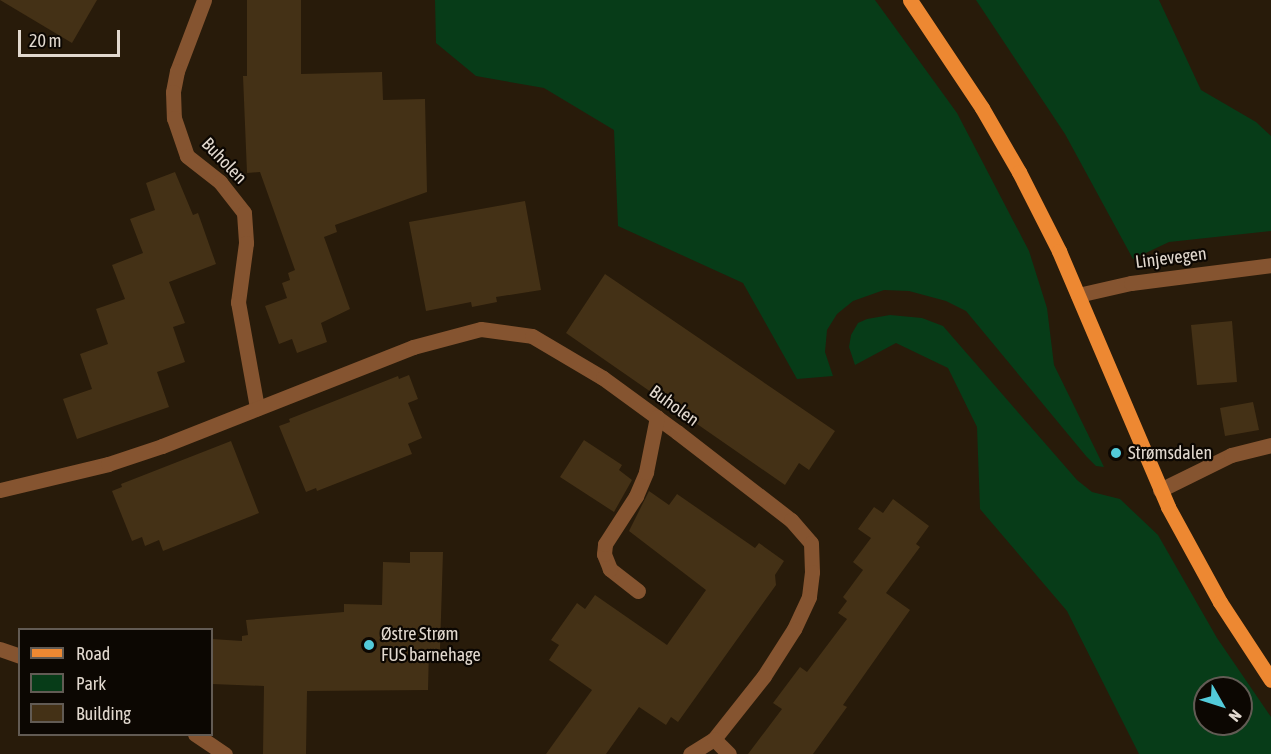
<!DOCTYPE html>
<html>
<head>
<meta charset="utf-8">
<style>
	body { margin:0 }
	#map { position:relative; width:1271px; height:754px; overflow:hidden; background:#281b0a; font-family:"Asap Condensed",sans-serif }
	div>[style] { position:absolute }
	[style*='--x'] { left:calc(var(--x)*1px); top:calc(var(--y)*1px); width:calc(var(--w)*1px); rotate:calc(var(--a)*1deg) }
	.green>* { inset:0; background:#073c18 }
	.building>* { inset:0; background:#443116 }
	.minor>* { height:15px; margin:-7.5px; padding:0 7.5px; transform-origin:7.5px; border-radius:7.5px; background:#855430 }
	.major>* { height:15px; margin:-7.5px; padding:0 7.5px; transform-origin:7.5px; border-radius:7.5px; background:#ed8832 }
	.dots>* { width:16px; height:16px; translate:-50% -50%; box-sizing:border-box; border:3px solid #0c0702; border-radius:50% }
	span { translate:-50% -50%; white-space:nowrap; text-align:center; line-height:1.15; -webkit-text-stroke:4.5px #0c0702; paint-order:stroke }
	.street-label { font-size:18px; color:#e2d9cf }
	.poi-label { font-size:18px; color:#e2d9cf }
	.left { translate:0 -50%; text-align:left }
	.legend { position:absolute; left:18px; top:628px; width:195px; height:108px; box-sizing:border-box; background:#0c0702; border:2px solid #625b54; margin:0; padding:8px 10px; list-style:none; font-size:18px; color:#e2d9cf }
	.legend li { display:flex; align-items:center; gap:12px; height:30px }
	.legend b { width:30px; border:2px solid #625b54 }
	.north { position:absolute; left:1193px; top:676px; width:60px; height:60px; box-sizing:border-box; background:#0c0702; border:2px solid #625b54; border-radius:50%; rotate:129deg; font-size:16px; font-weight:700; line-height:24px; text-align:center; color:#e2d9cf }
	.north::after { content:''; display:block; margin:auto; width:21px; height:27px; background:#53cbda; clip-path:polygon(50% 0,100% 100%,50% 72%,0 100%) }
	.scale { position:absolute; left:18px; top:30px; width:102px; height:27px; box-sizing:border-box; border:3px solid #e2d9cf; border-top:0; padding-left:8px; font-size:18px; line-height:21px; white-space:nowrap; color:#e2d9cf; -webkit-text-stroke:4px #0c0702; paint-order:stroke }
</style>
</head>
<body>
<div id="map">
	<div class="green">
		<div style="clip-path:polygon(435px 0,875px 0,957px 113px,1029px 251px,1047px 308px,1054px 365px,1104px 467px,1096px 466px,1086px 456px,966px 311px,946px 301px,909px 291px,884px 290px,853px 301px,837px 314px,827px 330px,825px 352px,833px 376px,797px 379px,743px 283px,618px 226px,614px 130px,544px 88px,476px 76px,436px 43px)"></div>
		<div style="clip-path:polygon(976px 0,1159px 0,1201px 90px,1256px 122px,1271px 136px,1271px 231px,1169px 242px,1133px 259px,1065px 134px)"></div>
		<div style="clip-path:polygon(evenodd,890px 315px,922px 318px,943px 326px,1077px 480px,1092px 492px,1120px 499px,1158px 535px,1217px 638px,1271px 717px,1271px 754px,1139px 754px,1067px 611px,980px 509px,977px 427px,948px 368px,896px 343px,855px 365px,849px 347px,851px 335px,858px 323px,867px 319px,890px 315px,1205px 688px,1241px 688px,1241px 724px,1205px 724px,1205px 688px)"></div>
	</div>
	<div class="building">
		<div style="clip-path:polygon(0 0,97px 0,72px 43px)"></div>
		<div style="clip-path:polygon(247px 0,301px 0,301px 74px,382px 72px,383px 100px,425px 99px,427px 192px,335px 225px,337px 232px,324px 237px,350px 309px,321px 323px,327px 342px,297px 353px,292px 339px,279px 344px,265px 306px,287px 298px,282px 283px,290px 280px,288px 273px,295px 270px,260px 172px,247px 173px,243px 76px,247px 76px)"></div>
		<div style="clip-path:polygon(175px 172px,193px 215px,198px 213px,216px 264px,169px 282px,185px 323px,173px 327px,185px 362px,157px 372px,169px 407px,77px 439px,63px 399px,92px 389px,80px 354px,108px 344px,96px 309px,125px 299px,112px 265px,143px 253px,130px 219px,155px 210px,146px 183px)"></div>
		<div style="clip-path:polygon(525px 201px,541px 290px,496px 297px,497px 302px,472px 307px,471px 302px,426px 311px,409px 222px)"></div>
		<div style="clip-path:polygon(605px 274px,835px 431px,809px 470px,799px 463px,785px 485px,566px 333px)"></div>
		<div style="clip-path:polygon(1232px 321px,1237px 382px,1197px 385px,1191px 325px)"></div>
		<div style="clip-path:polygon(409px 375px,418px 399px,408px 403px,422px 438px,408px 444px,412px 454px,317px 491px,316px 488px,306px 492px,279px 426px,290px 422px,289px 419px,398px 376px,399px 379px)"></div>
		<div style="clip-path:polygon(1253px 402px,1259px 430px,1225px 436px,1220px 408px)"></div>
		<div style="clip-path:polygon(584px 440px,622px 465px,619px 470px,632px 480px,614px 512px,560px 477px)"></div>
		<div style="clip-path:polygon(231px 441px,259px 513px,163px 551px,159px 540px,145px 546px,142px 537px,132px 541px,112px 491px,122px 487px,121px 484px)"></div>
		<div style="clip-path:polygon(649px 491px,669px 505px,677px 494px,755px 548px,759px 543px,784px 561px,775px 575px,776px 585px,678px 722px,671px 717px,666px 725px,639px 707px,606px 754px,546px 754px,592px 690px,549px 660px,559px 645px,551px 640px,577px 603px,585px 609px,595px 595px,667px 645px,706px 590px,629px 531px)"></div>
		<div style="clip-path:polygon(893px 499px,929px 526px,916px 544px,920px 547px,886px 593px,910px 610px,843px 705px,847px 707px,813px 754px,748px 754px,782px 709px,773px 703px,800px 667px,807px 672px,847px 619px,838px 613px,847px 601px,843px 597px,863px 570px,853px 562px,871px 538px,858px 529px,874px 507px,883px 513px)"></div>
		<div style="clip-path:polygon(410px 552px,443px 552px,440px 649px,429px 649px,428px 690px,307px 691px,306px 754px,263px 754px,264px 686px,212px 684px,212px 639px,242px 641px,242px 636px,248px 635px,246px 620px,344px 612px,344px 604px,382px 605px,383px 562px,410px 563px)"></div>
	</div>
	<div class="minor">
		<div style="--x:204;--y:0;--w:76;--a:110.8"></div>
		<div style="--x:177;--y:71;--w:21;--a:101"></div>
		<div style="--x:173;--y:92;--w:26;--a:88"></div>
		<div style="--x:174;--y:118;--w:40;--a:71.1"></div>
		<div style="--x:187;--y:156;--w:42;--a:38.2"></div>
		<div style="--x:220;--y:182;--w:39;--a:52"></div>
		<div style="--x:244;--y:213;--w:30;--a:86"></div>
		<div style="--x:246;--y:243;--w:60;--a:97.7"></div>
		<div style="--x:238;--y:302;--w:108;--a:79.8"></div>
		<div style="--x:1078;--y:295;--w:54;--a:-12.8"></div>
		<div style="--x:1131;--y:283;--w:141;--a:-7.3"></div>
		<div style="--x:0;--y:490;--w:111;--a:-13.5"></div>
		<div style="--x:108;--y:464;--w:57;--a:-18.4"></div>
		<div style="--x:162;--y:446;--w:270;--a:-21.5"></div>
		<div style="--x:413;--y:347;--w:70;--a:-14.8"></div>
		<div style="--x:481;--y:329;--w:51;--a:7.8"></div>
		<div style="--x:532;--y:336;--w:82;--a:30.6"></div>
		<div style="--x:603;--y:378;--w:92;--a:36.1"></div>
		<div style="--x:677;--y:432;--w:144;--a:37.7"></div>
		<div style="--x:791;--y:520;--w:30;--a:49"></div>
		<div style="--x:811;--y:543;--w:29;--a:88"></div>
		<div style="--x:812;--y:572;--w:25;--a:97"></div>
		<div style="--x:809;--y:597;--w:35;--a:115"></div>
		<div style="--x:794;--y:629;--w:56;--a:122.6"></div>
		<div style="--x:764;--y:676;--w:80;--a:128.4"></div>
		<div style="--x:714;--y:739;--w:28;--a:148"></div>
		<div style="--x:1160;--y:490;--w:79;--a:-26.2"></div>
		<div style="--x:1231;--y:455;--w:41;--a:-14"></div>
		<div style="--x:638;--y:591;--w:36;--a:-142"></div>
		<div style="--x:610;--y:569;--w:16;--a:-112"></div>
		<div style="--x:604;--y:554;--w:10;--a:-84"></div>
		<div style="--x:605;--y:544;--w:57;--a:-57.1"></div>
		<div style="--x:636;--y:496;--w:26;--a:-67"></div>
		<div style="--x:646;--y:472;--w:56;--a:-78.7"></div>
		<div style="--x:0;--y:649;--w:21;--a:19"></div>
		<div style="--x:195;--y:734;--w:36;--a:34"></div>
		<div style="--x:714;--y:739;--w:21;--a:45"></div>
	</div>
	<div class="major">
		<div style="--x:910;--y:0;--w:130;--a:56.3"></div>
		<div style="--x:982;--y:108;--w:74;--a:60"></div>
		<div style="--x:1019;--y:172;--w:89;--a:63.1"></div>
		<div style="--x:1059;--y:251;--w:278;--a:66.9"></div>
		<div style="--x:1168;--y:507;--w:108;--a:61.3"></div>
		<div style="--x:1220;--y:602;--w:93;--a:56.8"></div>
	</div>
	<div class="dots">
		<div style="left:1116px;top:453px;background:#53cbda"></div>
		<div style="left:369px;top:645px;background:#53cbda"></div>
	</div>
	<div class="street-label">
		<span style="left:224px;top:161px;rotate:46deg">Buholen</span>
		<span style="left:1171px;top:258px;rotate:-7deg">Linjevegen</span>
		<span style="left:674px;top:406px;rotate:36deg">Buholen</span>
	</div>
	<div class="poi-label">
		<span class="left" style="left:1128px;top:453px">Strømsdalen</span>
		<span class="left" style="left:381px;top:645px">Østre Strøm<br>FUS barnehage</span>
	</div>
	<ul class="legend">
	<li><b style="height:8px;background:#ed8832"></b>Road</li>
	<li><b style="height:16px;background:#073c18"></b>Park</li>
	<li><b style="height:16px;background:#443116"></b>Building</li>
	</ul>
	<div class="north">N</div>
	<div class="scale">20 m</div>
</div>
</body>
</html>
